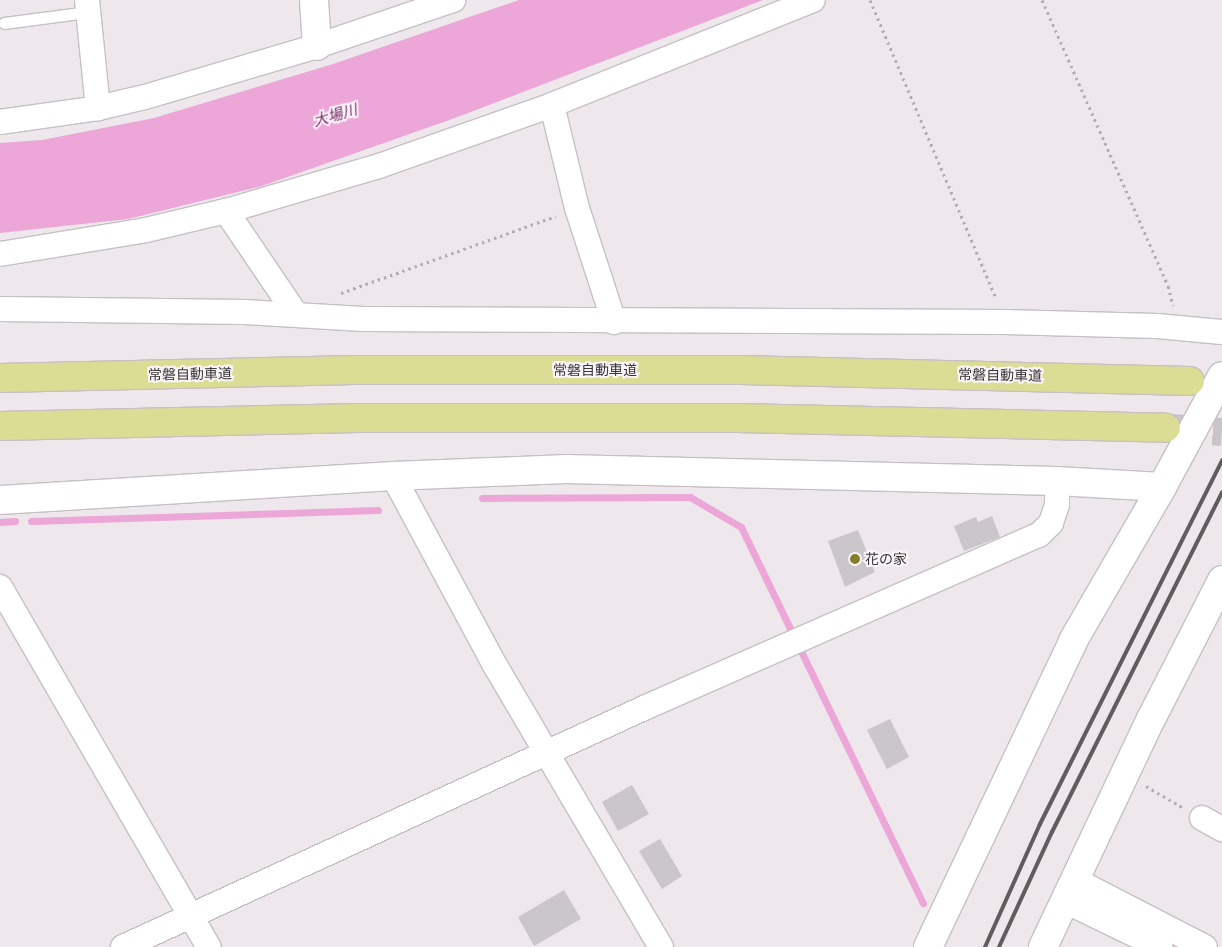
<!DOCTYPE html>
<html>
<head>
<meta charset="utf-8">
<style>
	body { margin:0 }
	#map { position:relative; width:1222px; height:947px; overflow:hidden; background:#eee8ec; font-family:Quicksand,"Noto Sans JP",sans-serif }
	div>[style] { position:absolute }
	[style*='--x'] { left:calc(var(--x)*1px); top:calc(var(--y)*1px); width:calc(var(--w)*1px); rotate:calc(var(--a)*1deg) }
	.water>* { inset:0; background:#eca6d8 }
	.stream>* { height:7px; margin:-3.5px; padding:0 3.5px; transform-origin:3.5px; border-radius:3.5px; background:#eca6d8 }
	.building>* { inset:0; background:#cbc6ca }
	.motorway-tunnel>* { height:28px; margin-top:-14px; transform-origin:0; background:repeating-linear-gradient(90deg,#c9c4c8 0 28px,transparent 0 42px) }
	.path>* { height:3px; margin-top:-1.5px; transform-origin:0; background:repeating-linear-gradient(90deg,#b1acaf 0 2.5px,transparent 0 6.5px) }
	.roads { filter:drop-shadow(1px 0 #c6c0c4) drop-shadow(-1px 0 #c6c0c4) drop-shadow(0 1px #c6c0c4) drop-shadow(0 -1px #c6c0c4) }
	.service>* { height:11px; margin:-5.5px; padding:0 5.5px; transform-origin:5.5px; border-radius:5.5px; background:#fff }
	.minor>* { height:24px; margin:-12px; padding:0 12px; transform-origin:12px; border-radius:12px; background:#fff }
	.tertiary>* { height:28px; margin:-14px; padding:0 14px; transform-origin:14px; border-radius:14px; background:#fff }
	.motorway>* { height:28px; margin:-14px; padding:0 14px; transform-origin:14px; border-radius:14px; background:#dcdd94 }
	.rail>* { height:4px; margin:-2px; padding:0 2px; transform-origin:2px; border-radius:2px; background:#605d5f }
	.dots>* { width:14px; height:14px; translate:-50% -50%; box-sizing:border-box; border:2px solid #fbf5f9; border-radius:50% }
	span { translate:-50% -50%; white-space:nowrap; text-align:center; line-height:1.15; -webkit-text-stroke:4px #fbf5f9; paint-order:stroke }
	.street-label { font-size:14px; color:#373536 }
	.poi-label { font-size:14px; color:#373536 }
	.left { translate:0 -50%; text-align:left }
	.water-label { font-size:15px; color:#7b2b68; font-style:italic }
</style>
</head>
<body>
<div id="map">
	<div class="water">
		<div style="clip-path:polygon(519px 0,763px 0,455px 118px,262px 186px,128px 219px,0 233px,0 143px,42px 140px,154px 118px,333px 64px)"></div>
	</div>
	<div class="stream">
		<div style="--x:482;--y:498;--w:208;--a:-0.3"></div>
		<div style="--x:690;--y:497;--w:59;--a:30.5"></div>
		<div style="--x:741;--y:527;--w:418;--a:64.2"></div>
		<div style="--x:31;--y:521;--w:347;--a:-1.8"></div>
		<div style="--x:0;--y:522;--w:15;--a:-4"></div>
	</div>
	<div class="building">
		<div style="clip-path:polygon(992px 516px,1000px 537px,964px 551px,954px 526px,976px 517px,978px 522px)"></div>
		<div style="clip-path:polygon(858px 530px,875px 572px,845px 587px,828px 541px)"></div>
		<div style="clip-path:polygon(890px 719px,909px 757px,887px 769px,867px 730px)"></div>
		<div style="clip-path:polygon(632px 785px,649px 814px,618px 831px,602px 802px)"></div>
		<div style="clip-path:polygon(660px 839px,682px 876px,662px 889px,639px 851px)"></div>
		<div style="clip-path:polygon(564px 890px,581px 919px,534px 946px,518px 917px)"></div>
	</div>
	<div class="motorway-tunnel">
		<div style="--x:1171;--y:428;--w:51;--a:4.5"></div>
	</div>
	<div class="path">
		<div style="--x:870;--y:0;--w:324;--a:67.1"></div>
		<div style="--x:1042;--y:0;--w:313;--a:66.2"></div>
		<div style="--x:1168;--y:286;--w:20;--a:75"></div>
		<div style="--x:341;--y:293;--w:228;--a:-19.7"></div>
		<div style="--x:1146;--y:786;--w:42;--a:30.3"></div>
	</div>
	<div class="roads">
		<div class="service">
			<div style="--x:4;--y:23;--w:85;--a:-7.5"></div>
		</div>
		<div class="minor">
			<div style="--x:87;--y:0;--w:109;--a:84.2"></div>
			<div style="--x:552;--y:105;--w:106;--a:76.4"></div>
			<div style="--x:577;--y:208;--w:120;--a:72"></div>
			<div style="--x:0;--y:122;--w:99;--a:-8.1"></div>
			<div style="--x:98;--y:108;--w:48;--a:-13.2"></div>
			<div style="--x:145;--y:97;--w:179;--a:-16.5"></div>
			<div style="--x:317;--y:46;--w:144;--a:-18.7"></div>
			<div style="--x:226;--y:211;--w:123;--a:55.9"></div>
			<div style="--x:0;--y:254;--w:148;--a:-9.3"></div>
			<div style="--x:146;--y:230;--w:82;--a:-13.4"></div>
			<div style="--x:226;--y:211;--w:159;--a:-16.4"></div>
			<div style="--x:379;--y:166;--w:183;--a:-19.4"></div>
			<div style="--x:552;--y:105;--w:281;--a:-21.9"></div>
			<div style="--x:0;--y:309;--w:245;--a:0.7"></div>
			<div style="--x:245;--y:312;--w:118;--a:3.4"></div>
			<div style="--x:363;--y:319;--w:642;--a:0.27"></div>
			<div style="--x:1005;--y:322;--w:152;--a:1.5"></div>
			<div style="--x:1157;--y:326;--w:65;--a:5.3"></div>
			<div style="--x:393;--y:476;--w:217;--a:61.7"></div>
			<div style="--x:496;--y:667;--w:325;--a:59.5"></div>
			<div style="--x:0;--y:587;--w:416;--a:59.9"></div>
			<div style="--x:1202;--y:818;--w:23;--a:29"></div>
			<div style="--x:1075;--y:880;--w:146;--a:27.3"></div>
			<div style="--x:1065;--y:901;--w:106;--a:25.8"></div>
			<div style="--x:123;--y:947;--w:573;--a:-24.64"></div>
			<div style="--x:644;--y:708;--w:431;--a:-23.7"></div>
			<div style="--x:1039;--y:535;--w:17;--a:-45"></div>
			<div style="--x:1051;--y:523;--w:19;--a:-72"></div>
			<div style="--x:1057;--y:505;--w:24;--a:-90"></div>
		</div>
		<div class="tertiary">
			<div style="--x:314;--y:0;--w:46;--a:86.3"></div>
			<div style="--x:0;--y:500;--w:394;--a:-3.5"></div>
			<div style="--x:393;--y:476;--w:173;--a:-2.3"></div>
			<div style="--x:566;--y:469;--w:491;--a:1.4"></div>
			<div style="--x:1057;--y:481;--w:105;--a:3.3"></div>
			<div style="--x:928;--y:947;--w:341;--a:-64.6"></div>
			<div style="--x:1074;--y:639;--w:176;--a:-59.9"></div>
			<div style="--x:1162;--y:487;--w:126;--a:-61.6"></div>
			<div style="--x:1043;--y:947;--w:252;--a:-64.7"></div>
			<div style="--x:1151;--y:719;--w:156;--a:-62.9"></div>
		</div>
		<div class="motorway">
			<div style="--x:0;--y:378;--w:354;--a:-1.3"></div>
			<div style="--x:354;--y:370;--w:387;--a:0"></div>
			<div style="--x:741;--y:370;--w:449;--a:1.4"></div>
			<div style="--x:0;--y:426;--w:357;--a:-1.3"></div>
			<div style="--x:357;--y:418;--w:381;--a:0"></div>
			<div style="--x:738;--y:418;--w:428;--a:1.3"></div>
		</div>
	</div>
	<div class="rail">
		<div style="--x:985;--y:947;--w:135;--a:-65.9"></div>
		<div style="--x:1040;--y:824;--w:407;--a:-63.4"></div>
		<div style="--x:999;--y:947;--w:127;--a:-65.3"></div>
		<div style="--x:1052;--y:832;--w:380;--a:-63.4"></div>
	</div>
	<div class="dots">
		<div style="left:855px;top:559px;background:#828129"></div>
	</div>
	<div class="street-label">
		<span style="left:595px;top:370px">常磐自動車道</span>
		<span style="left:190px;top:374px;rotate:-1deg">常磐自動車道</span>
		<span style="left:1000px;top:375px;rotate:1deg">常磐自動車道</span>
	</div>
	<div class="poi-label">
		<span class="left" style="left:865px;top:559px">花の家</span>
	</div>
	<div class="water-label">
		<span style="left:335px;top:115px;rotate:-16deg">大場川</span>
	</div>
</div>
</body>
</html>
